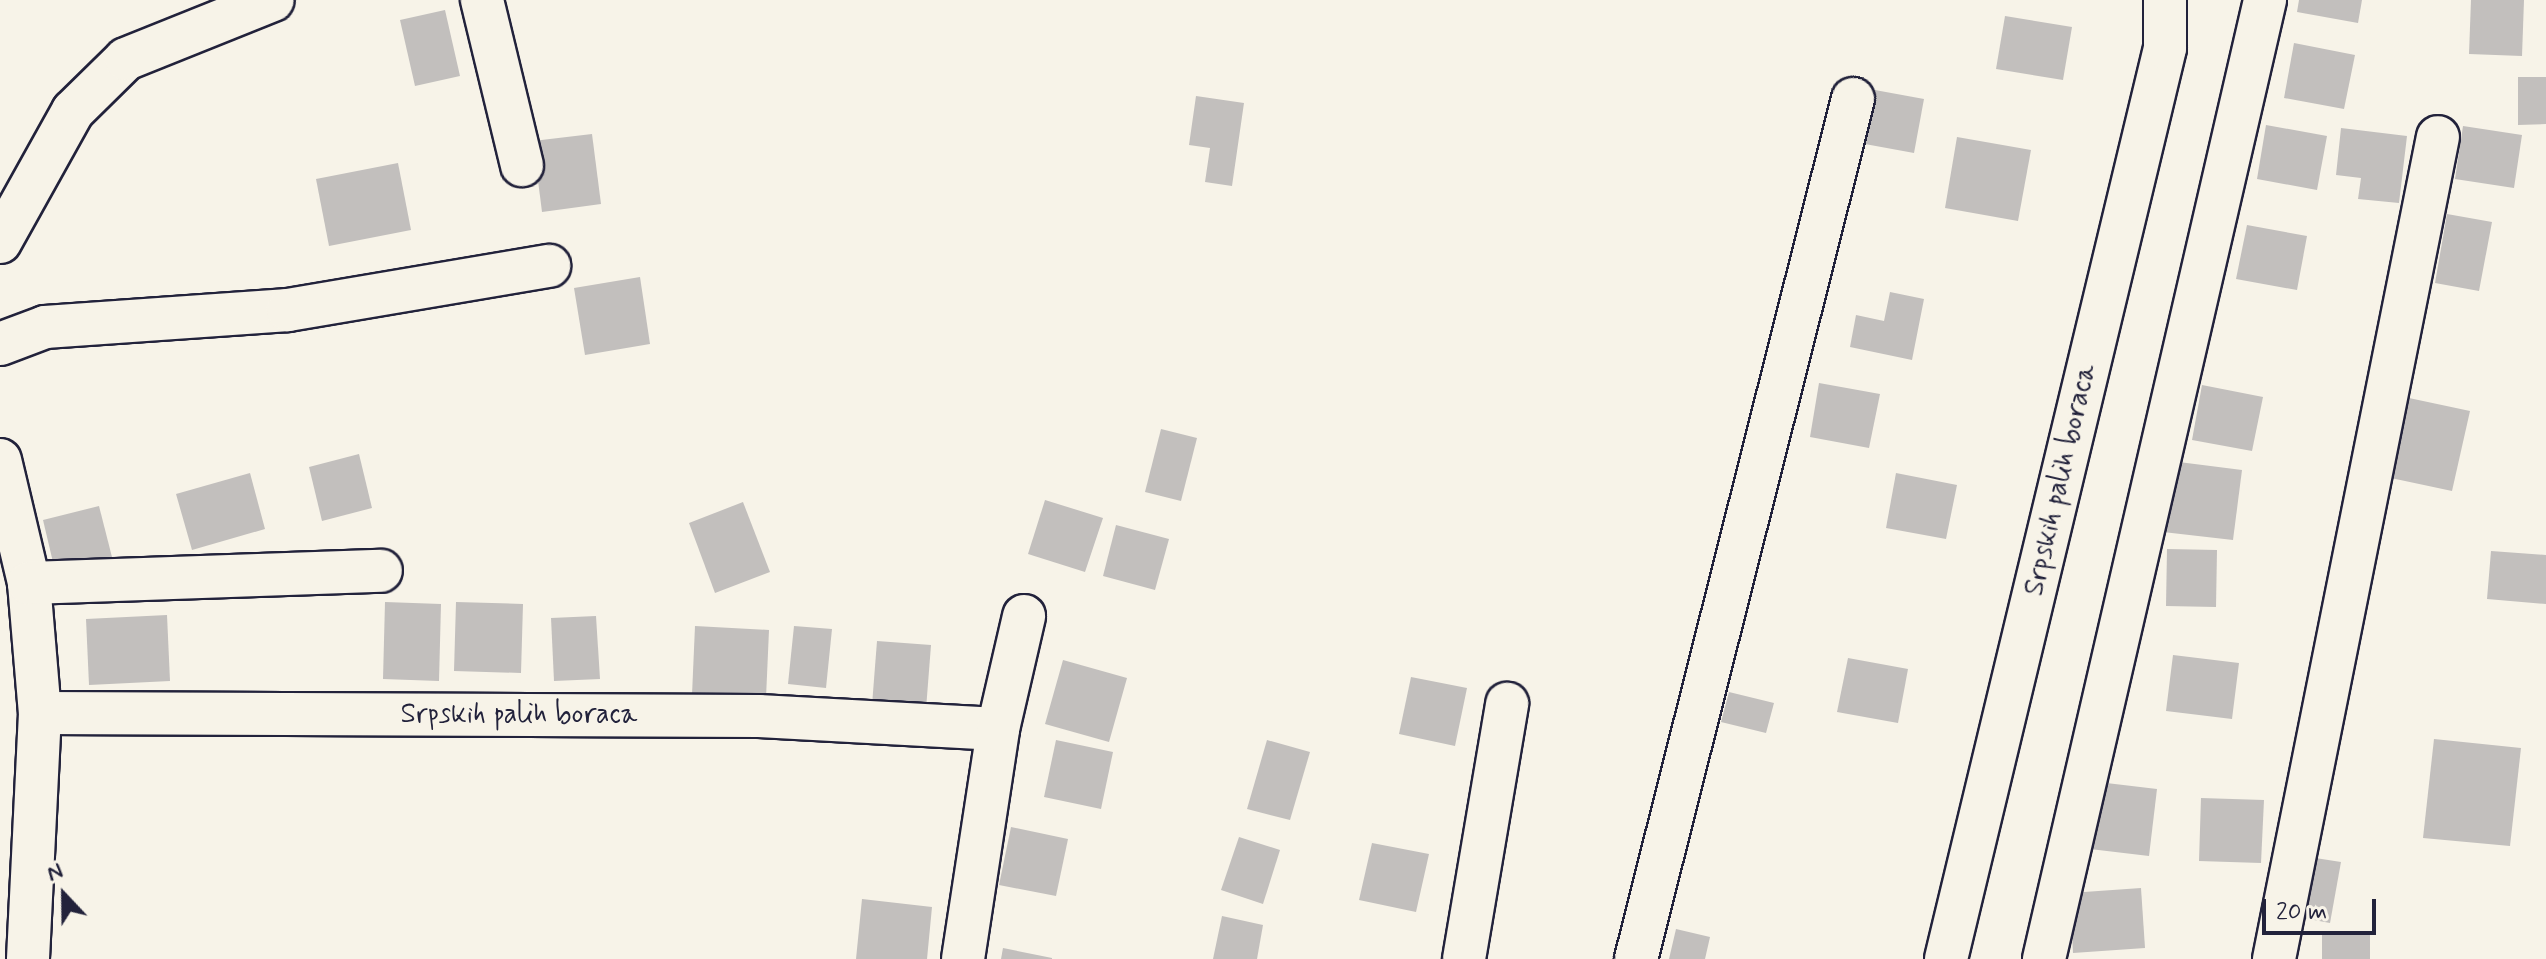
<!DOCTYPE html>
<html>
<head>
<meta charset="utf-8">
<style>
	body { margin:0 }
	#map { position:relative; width:2546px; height:959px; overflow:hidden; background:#f7f3e8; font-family:Mynerve,sans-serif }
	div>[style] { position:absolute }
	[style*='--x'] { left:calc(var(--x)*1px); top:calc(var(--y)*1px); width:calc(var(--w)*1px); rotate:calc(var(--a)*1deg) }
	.building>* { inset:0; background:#c2bfbd }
	.roads { filter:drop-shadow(2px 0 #22223b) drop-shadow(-2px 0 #22223b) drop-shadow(0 2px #22223b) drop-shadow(0 -2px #22223b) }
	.street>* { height:42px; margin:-21px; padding:0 21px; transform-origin:21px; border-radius:21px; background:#f7f3e8 }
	span { translate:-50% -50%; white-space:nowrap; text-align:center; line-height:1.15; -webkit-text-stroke:6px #f7f3e8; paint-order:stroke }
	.street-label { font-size:28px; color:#22223b }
	.north { position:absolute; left:24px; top:855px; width:80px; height:80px; -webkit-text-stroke:6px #f7f3e8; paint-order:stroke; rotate:338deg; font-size:22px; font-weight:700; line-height:32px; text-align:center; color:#22223b }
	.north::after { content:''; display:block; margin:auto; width:28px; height:36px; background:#22223b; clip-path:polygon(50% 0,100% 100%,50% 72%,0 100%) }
	.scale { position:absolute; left:2262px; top:899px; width:114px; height:36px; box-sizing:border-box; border:4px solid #22223b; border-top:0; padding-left:10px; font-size:24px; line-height:28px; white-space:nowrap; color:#22223b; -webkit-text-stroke:6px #f7f3e8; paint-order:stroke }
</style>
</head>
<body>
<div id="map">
	<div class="building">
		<div style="clip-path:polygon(2299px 0,2362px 0,2358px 23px,2297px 12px)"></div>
		<div style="clip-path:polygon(2471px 0,2524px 0,2522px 56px,2469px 54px)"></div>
		<div style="clip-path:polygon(445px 10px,460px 76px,415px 86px,400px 20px)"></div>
		<div style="clip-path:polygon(2005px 16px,2072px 27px,2063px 80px,1996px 69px)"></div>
		<div style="clip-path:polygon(2294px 43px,2355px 55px,2344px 109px,2284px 98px)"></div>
		<div style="clip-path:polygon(2518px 77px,2546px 77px,2546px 124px,2518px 125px)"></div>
		<div style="clip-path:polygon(1864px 88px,1924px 99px,1914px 153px,1854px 142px)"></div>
		<div style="clip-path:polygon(1196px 96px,1244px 103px,1232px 186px,1205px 182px,1210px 148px,1189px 145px)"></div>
		<div style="clip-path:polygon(2266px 125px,2327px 136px,2317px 190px,2257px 179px)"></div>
		<div style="clip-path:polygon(2463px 126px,2522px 135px,2514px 188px,2455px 179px)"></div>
		<div style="clip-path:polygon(2341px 128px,2407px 136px,2399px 203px,2358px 199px,2361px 178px,2336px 175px)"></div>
		<div style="clip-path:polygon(592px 134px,601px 204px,542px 212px,533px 141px)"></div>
		<div style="clip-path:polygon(1957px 137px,2031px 150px,2018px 221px,1945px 208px)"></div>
		<div style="clip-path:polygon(398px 163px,411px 230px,329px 246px,316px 179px)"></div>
		<div style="clip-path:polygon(2447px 214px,2492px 222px,2479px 291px,2435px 283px)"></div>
		<div style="clip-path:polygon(2247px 225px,2307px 236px,2297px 290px,2236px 279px)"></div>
		<div style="clip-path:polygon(640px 277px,650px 344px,585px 355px,574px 288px)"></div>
		<div style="clip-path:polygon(1890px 292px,1924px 299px,1912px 360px,1850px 347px,1856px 315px,1884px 321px)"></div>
		<div style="clip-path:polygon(1819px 383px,1880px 394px,1869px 448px,1810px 437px)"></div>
		<div style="clip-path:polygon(2202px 385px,2263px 397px,2252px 451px,2192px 440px)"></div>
		<div style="clip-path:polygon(2409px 398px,2470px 411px,2452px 491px,2391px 478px)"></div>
		<div style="clip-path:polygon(1161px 429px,1197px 438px,1181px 501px,1145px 492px)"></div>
		<div style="clip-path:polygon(359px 454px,372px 508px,322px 521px,309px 467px)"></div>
		<div style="clip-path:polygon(2171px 461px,2242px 470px,2233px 540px,2163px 532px)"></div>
		<div style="clip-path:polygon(250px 473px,265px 529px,192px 550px,176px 494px)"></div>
		<div style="clip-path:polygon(1896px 473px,1957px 485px,1946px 539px,1886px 528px)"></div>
		<div style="clip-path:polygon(1045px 500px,1103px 518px,1085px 572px,1028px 554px)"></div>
		<div style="clip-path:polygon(743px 502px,770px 572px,715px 593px,689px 523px)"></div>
		<div style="clip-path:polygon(99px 506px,113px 561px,56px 575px,43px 520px)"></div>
		<div style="clip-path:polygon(1116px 525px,1169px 539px,1155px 590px,1103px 576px)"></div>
		<div style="clip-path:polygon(2167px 549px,2217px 550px,2216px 607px,2166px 606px)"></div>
		<div style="clip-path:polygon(2491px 551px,2546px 555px,2546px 604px,2487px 599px)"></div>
		<div style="clip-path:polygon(385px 602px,441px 604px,439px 681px,383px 679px)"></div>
		<div style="clip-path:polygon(456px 602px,523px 604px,521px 673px,454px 671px)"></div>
		<div style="clip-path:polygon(167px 615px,170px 681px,89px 685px,86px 619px)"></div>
		<div style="clip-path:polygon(596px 616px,600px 679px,554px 681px,551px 618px)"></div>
		<div style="clip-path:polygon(695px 626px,769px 630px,766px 698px,692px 695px)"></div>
		<div style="clip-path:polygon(794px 626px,832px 629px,826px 688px,788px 684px)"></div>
		<div style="clip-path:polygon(877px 641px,931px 645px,926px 709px,872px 705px)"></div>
		<div style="clip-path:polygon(2173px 655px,2239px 663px,2232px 719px,2166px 711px)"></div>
		<div style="clip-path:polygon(1848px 658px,1908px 669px,1898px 723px,1837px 712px)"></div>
		<div style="clip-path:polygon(1063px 660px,1127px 678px,1109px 742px,1045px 724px)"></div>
		<div style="clip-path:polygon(1411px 677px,1467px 688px,1455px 746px,1399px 734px)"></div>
		<div style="clip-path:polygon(1729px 692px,1774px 703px,1766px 733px,1721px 722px)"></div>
		<div style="clip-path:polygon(2434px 739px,2521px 748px,2510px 846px,2423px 838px)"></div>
		<div style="clip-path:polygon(1056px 740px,1113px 752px,1101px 809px,1044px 797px)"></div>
		<div style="clip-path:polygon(1267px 740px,1310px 752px,1290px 820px,1247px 809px)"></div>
		<div style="clip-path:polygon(2098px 782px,2157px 789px,2149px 856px,2090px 849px)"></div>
		<div style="clip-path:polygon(2201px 798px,2264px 800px,2261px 863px,2199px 861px)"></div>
		<div style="clip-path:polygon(1011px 827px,1068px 839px,1056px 896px,999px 885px)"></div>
		<div style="clip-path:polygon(1239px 837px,1280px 850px,1263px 904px,1221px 890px)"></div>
		<div style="clip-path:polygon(1372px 843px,1429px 854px,1416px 912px,1359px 900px)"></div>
		<div style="clip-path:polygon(2309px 857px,2341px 862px,2330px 923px,2298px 917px)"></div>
		<div style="clip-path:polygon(2141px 888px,2145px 948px,2073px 953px,2070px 893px)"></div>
		<div style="clip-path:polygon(862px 899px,932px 907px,927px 959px,856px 959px)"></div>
		<div style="clip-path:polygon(1222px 916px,1263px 925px,1257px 959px,1213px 959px)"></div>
		<div style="clip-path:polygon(1676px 929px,1710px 937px,1705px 959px,1669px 959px)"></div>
		<div style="clip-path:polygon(2322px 935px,2370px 935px,2370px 959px,2322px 959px)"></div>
		<div style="clip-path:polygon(1003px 948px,1052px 958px,1052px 959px,1001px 959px)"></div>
	</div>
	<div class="roads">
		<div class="street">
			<div style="--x:482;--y:0;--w:170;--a:76.4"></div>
			<div style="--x:0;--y:242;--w:150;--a:-60.9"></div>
			<div style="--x:73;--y:111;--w:74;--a:-44.5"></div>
			<div style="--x:126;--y:59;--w:158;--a:-21.9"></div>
			<div style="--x:0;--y:344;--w:48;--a:-20.7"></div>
			<div style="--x:45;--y:327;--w:244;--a:-4"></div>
			<div style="--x:288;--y:310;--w:265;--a:-9.6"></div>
			<div style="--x:0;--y:460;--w:126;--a:76.7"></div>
			<div style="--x:29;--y:583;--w:130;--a:85.2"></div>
			<div style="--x:40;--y:713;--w:246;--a:92.8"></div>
			<div style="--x:29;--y:583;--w:352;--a:-2"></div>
			<div style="--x:40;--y:713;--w:719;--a:0.24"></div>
			<div style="--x:759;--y:716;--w:239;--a:3.1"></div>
			<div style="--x:963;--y:959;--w:233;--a:-81.3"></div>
			<div style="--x:998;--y:729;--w:116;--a:-77"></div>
			<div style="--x:1464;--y:959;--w:259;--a:-80.4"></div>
			<div style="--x:1636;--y:959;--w:887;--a:-75.84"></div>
			<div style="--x:1946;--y:959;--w:937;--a:-76.48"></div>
			<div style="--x:2165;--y:48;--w:48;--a:-90"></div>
			<div style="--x:2044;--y:959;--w:984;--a:-77.02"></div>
			<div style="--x:2274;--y:959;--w:838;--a:-78.72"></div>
		</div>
	</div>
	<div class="street-label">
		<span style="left:2061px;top:480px;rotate:-77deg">Srpskih palih boraca</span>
		<span style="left:519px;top:715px">Srpskih palih boraca</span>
	</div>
	<div class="north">N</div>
	<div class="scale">20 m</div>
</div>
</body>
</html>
